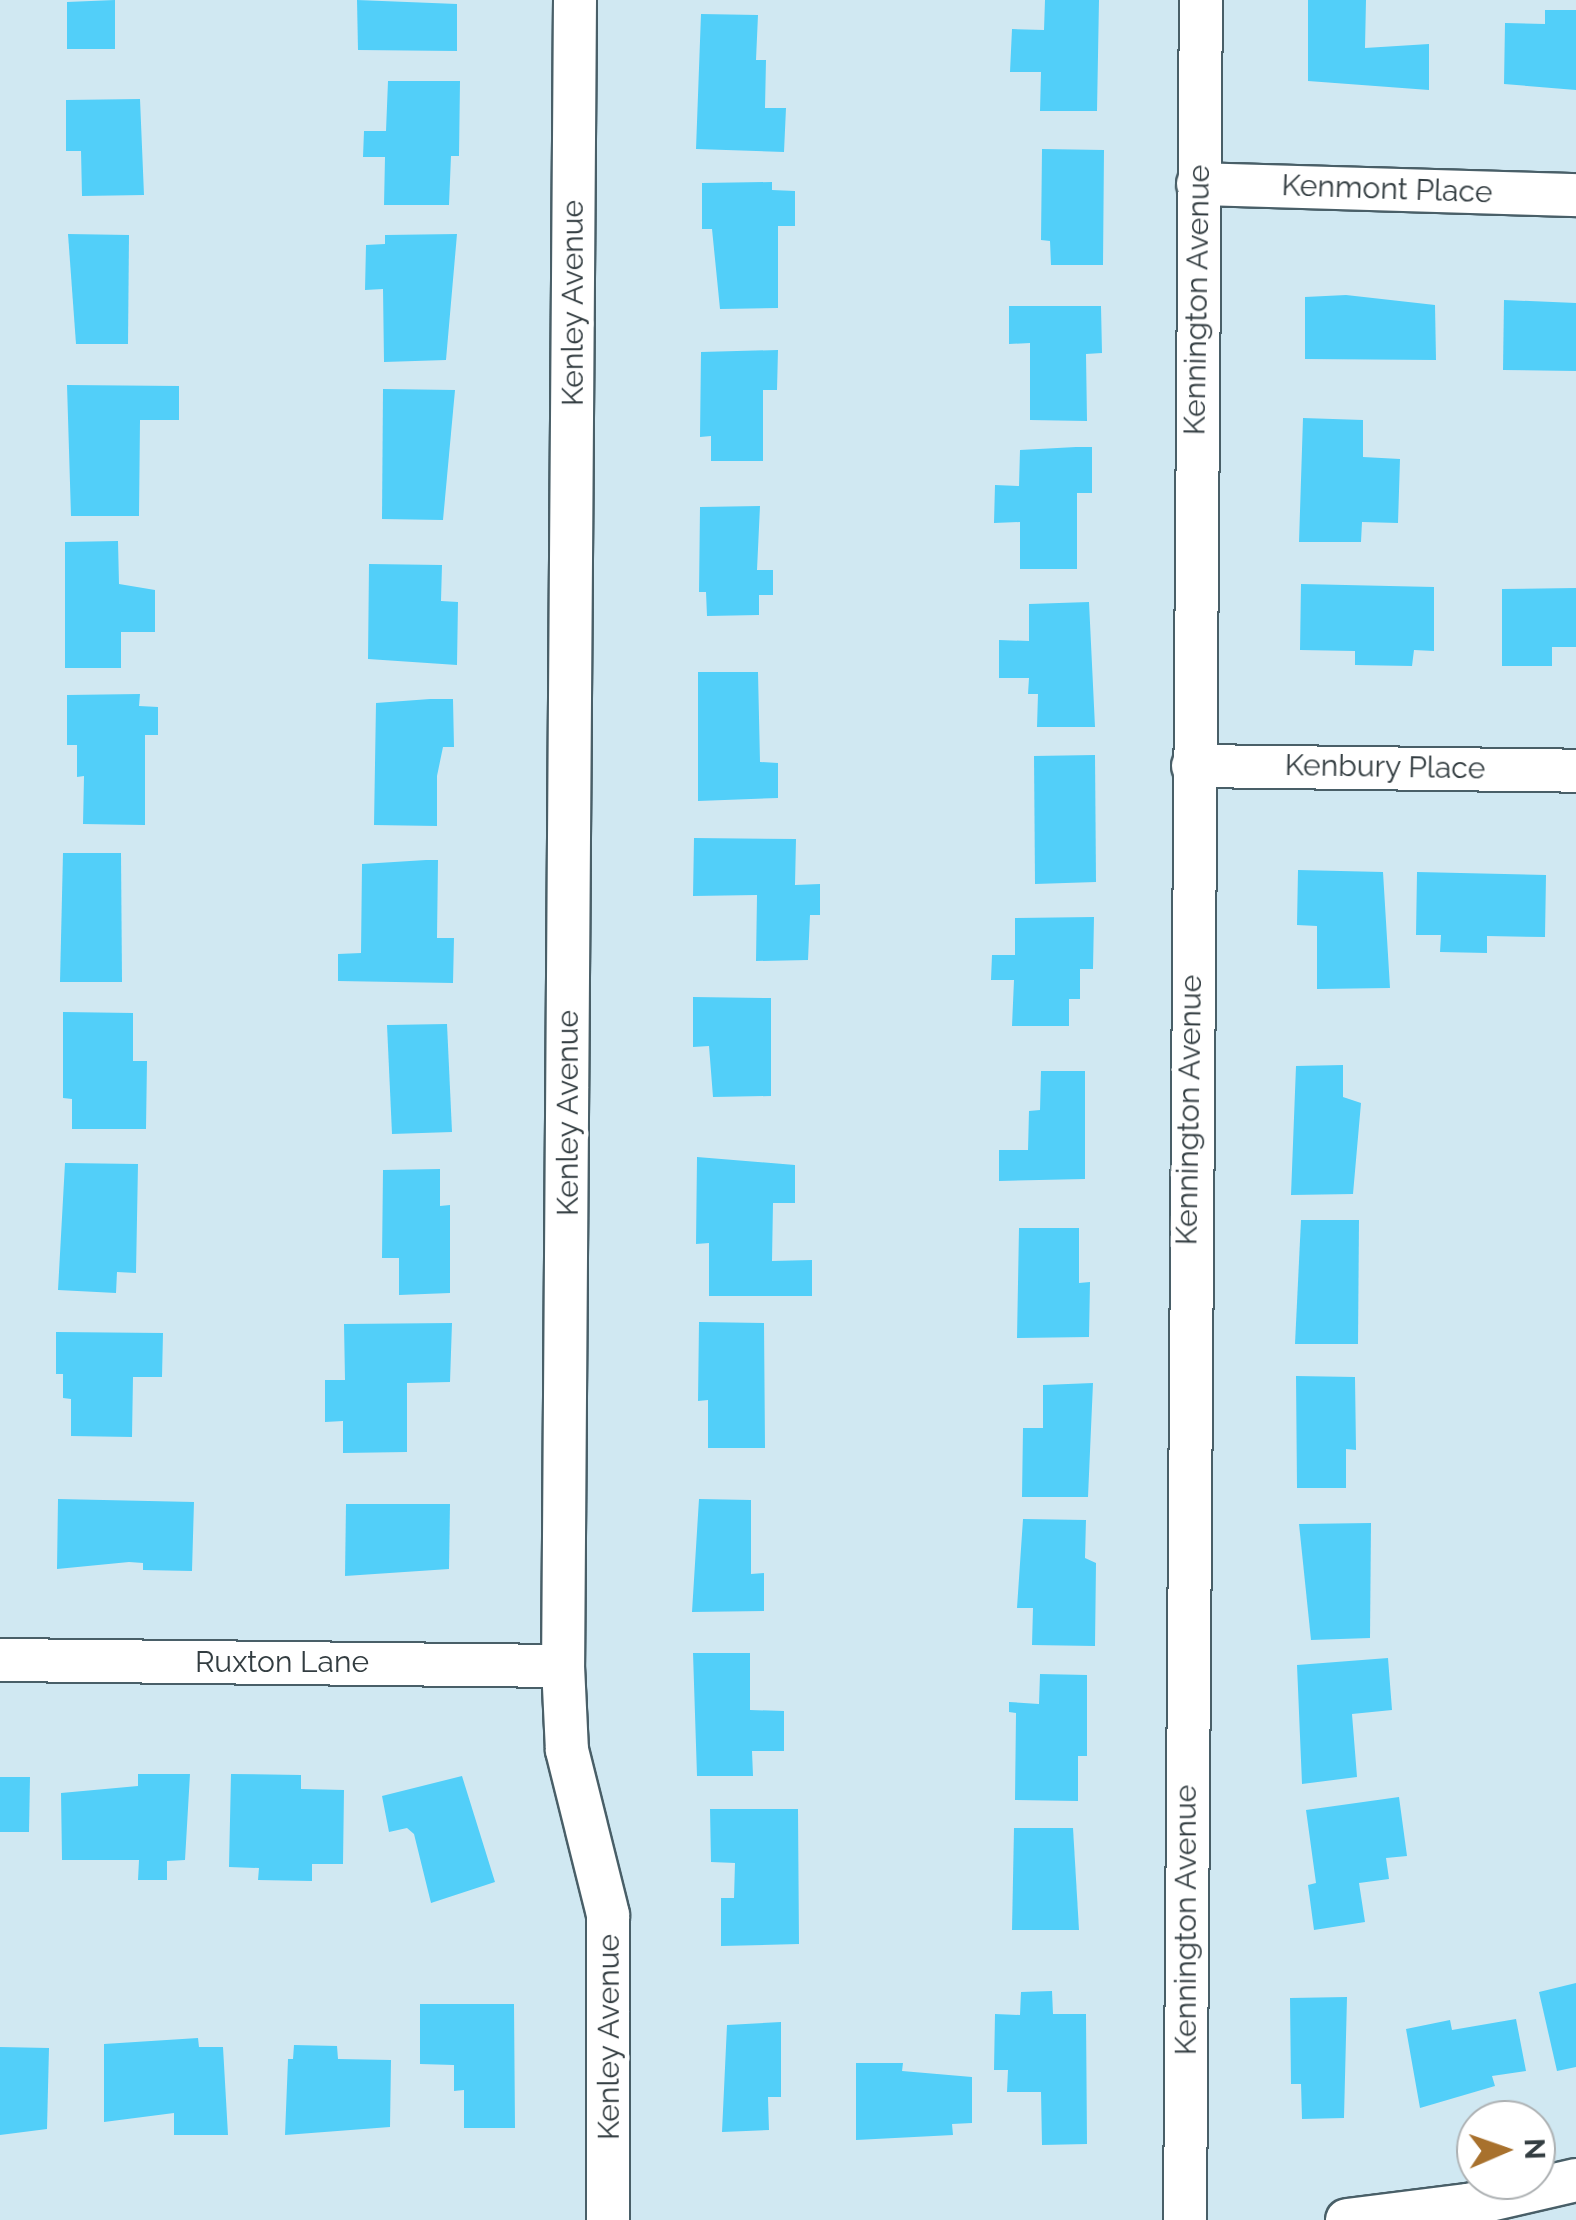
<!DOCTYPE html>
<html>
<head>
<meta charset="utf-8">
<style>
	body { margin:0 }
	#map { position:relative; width:1576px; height:2220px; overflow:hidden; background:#d0e8f2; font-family:Raleway,sans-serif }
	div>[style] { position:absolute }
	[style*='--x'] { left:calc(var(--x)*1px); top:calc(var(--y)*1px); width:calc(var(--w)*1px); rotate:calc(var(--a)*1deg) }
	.building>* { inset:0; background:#52cff9 }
	.roads { filter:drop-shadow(2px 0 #495f68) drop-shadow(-2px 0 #495f68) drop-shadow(0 2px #495f68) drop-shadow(0 -2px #495f68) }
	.street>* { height:42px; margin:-21px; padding:0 21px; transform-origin:21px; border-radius:21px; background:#fff }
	span { translate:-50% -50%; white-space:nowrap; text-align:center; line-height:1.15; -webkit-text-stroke:9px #fff; paint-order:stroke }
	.street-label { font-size:30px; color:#333d41 }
	.north { position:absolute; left:1456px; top:2100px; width:100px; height:100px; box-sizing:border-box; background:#fff; border:2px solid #adb1b3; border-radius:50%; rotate:88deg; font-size:28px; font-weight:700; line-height:40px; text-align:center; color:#333d41 }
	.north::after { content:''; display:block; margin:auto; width:35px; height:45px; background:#a8712d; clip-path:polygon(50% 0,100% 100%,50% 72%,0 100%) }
</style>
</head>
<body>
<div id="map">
	<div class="building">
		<div style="clip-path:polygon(115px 0,115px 49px,67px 49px,67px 2px)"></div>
		<div style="clip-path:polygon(357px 0,457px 4px,457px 51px,358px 50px)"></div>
		<div style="clip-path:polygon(1045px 0,1099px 0,1097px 111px,1040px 111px,1041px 72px,1010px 72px,1012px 29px,1044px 30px)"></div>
		<div style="clip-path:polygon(1308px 0,1366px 0,1365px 48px,1429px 44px,1429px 90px,1308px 81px)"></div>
		<div style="clip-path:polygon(1545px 10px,1576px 10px,1576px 90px,1504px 84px,1505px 23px,1545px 24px)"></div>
		<div style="clip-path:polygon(701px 14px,758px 15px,756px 60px,766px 60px,765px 108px,786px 108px,784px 152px,696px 149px)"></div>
		<div style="clip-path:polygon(388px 81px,460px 81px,459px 156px,451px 156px,449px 205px,384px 205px,385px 157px,363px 157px,364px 131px,386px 131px)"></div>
		<div style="clip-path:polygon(140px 99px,144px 195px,82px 196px,81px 151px,66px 151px,66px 100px)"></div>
		<div style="clip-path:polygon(1042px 149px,1104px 150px,1103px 265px,1051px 265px,1050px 241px,1041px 240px)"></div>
		<div style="clip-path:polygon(772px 182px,772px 190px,795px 191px,795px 226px,778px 226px,778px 308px,720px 309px,712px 229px,702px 229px,702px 183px)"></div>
		<div style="clip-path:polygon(68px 234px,129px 235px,128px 344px,76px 344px)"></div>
		<div style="clip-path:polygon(457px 234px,446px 360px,384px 362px,383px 289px,365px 290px,366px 245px,385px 244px,385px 235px)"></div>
		<div style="clip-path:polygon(1346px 295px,1435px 305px,1436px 360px,1305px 359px,1305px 297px)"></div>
		<div style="clip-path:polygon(1504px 300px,1576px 303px,1576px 371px,1503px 370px)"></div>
		<div style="clip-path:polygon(1009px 306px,1101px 306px,1102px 353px,1086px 354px,1087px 421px,1030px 420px,1030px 343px,1009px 344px)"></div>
		<div style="clip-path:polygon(778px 350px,777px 390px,763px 390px,763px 461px,711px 461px,711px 436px,700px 437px,701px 352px)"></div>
		<div style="clip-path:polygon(67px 385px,179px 386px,179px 420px,140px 420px,139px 516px,71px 516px)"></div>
		<div style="clip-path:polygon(383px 389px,455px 390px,443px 520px,382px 519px)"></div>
		<div style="clip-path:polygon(1303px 418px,1363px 420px,1363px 457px,1400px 459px,1398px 523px,1362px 522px,1361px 542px,1299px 542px)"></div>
		<div style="clip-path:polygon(1076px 447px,1092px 447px,1092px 493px,1077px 493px,1077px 569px,1020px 569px,1020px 522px,994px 523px,995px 485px,1019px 486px,1020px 450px)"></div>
		<div style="clip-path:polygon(760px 506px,757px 570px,773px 570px,773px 595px,759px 595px,759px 615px,707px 616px,706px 592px,699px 592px,700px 507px)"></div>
		<div style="clip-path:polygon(118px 541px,119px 584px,155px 590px,155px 632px,121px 632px,121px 668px,65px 668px,65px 542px)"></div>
		<div style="clip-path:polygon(369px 564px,442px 565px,441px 601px,458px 602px,457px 665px,368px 659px)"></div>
		<div style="clip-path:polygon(1301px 584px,1434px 587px,1434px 651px,1414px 650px,1412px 666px,1355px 665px,1355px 651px,1300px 650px)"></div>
		<div style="clip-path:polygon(1576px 588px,1576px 647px,1552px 647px,1552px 666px,1502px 666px,1502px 589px)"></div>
		<div style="clip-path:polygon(1089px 602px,1095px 727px,1037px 727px,1038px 694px,1028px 694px,1029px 678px,999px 678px,999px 640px,1029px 641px,1029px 604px)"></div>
		<div style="clip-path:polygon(698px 672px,758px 672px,760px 762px,778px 763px,778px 798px,698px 801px)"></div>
		<div style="clip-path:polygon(140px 694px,139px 706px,158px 707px,158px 735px,145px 735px,145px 825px,83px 824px,84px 776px,77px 777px,77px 745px,67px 745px,67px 695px)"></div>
		<div style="clip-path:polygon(430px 699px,453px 699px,454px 747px,443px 747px,437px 776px,437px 826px,374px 825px,376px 703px)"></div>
		<div style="clip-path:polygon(1095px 755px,1096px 882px,1035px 884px,1034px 756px)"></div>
		<div style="clip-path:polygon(694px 838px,796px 839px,795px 885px,820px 884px,820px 915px,810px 915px,808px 960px,756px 961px,757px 895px,693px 896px)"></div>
		<div style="clip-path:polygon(63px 853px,121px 853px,122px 982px,60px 982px)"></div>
		<div style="clip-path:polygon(426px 860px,438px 860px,437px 938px,454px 938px,453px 983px,338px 981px,338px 954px,361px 953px,362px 864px)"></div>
		<div style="clip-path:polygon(1298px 870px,1383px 872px,1390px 988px,1317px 989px,1317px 926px,1297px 925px)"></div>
		<div style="clip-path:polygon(1417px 872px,1546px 875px,1545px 937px,1487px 936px,1487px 953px,1440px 952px,1441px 935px,1416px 935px)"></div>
		<div style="clip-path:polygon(1094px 917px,1093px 969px,1080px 969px,1080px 999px,1069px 999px,1069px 1026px,1012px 1026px,1014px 980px,991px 980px,992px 955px,1015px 955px,1015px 918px)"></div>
		<div style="clip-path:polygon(693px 997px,771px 998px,771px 1096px,713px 1097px,709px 1046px,693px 1047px)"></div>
		<div style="clip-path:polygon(63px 1012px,133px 1013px,133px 1061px,147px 1061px,146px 1129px,72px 1129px,72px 1099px,63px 1098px)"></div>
		<div style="clip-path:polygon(447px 1024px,452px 1132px,392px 1134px,387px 1025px)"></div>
		<div style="clip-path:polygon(1343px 1065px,1343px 1097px,1361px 1103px,1353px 1194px,1291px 1195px,1296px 1066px)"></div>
		<div style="clip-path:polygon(1041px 1071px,1085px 1071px,1085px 1179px,999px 1181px,999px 1150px,1028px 1150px,1029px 1111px,1040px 1110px)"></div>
		<div style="clip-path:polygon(697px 1157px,795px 1165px,795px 1203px,773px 1203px,772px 1261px,812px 1260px,812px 1296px,709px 1296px,709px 1243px,696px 1244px)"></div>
		<div style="clip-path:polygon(65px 1163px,138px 1164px,136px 1273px,117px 1272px,116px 1293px,58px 1290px)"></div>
		<div style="clip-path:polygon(440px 1169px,440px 1206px,450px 1205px,450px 1293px,399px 1295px,399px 1258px,382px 1258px,383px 1170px)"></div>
		<div style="clip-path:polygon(1301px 1220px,1359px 1220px,1358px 1344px,1295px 1344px)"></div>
		<div style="clip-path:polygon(1019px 1228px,1079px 1228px,1079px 1283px,1090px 1282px,1089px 1337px,1017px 1338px)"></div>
		<div style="clip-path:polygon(699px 1322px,764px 1323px,765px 1448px,708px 1448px,708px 1400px,698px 1401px)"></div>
		<div style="clip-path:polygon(452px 1323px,450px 1382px,407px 1383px,407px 1452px,343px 1453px,343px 1421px,325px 1422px,325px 1380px,345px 1380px,344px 1324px)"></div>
		<div style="clip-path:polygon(56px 1332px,163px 1333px,162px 1377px,133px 1377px,132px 1437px,71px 1436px,71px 1399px,63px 1398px,63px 1374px,56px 1374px)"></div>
		<div style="clip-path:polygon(1296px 1376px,1355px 1377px,1356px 1450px,1346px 1449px,1346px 1488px,1297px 1488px)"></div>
		<div style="clip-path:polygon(1093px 1383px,1088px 1497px,1022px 1497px,1023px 1428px,1043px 1428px,1043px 1385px)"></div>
		<div style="clip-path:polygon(58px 1499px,194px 1502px,192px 1571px,143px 1570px,143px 1563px,129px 1562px,57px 1569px)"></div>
		<div style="clip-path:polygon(699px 1499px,751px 1500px,751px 1574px,764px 1573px,764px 1611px,692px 1612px)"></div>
		<div style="clip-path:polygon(346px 1504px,450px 1504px,449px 1569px,345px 1576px)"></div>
		<div style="clip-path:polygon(1023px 1519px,1086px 1520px,1085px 1558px,1096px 1563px,1095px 1646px,1032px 1645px,1033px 1608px,1017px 1608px)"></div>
		<div style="clip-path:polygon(1371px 1523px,1370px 1638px,1311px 1640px,1299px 1524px)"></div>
		<div style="clip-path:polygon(693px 1653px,750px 1653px,750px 1710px,784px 1711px,784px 1751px,752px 1751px,753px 1776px,697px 1776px)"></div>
		<div style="clip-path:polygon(1388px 1658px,1392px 1710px,1352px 1714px,1357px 1777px,1302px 1784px,1297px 1665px)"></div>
		<div style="clip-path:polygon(1040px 1674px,1087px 1675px,1087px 1756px,1078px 1756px,1078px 1801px,1015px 1800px,1016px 1713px,1009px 1712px,1009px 1702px,1039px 1704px)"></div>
		<div style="clip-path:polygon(138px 1774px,190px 1774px,185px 1860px,167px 1861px,167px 1880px,138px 1880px,139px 1860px,62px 1860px,61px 1793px,138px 1786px)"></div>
		<div style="clip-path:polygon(231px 1774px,301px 1775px,301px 1789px,344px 1790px,343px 1864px,312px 1864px,312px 1881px,258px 1880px,259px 1868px,229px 1867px)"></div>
		<div style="clip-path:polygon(462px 1776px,495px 1882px,431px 1903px,414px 1834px,407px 1828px,389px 1832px,382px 1796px)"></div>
		<div style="clip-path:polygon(0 1777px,30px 1777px,29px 1832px,0 1832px)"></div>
		<div style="clip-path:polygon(1399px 1797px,1407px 1856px,1386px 1858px,1389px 1879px,1359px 1883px,1365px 1922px,1314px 1930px,1308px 1885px,1316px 1883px,1306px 1810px)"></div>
		<div style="clip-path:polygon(710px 1809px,798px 1809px,799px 1944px,721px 1946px,721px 1898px,734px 1898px,735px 1863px,711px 1862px)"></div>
		<div style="clip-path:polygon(1014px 1828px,1073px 1828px,1079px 1930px,1012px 1930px)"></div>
		<div style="clip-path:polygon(1576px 1983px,1576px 2067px,1557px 2071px,1539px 1992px)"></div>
		<div style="clip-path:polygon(1052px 1991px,1053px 2014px,1086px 2014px,1087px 2144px,1042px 2145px,1041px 2092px,1007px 2092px,1008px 2070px,994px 2070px,995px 2014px,1020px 2015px,1021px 1992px)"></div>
		<div style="clip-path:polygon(1347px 1997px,1344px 2118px,1302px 2119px,1301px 2084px,1291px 2084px,1290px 1998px)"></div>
		<div style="clip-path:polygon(420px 2004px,514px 2004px,515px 2128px,464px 2128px,464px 2090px,454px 2091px,454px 2065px,420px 2064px)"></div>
		<div style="clip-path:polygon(1516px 2019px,1526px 2071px,1492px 2076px,1495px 2086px,1420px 2108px,1406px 2029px,1450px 2020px,1452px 2030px)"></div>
		<div style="clip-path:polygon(781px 2022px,781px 2097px,768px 2097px,769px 2130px,722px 2132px,727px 2025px)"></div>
		<div style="clip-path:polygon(198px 2038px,199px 2047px,223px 2047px,228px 2135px,174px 2135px,174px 2113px,104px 2122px,104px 2044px)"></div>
		<div style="clip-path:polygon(294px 2045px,337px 2046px,338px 2059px,391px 2060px,390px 2127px,285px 2135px,288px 2059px,293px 2059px)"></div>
		<div style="clip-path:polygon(0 2047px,49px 2048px,47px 2129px,0 2135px)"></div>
		<div style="clip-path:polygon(856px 2063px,903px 2063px,902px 2071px,972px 2077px,972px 2123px,952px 2124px,953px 2135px,856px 2140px)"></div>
	</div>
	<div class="roads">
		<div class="street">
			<div style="--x:575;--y:0;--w:1666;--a:90.41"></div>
			<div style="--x:563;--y:1666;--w:84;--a:87.3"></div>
			<div style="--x:567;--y:1750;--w:170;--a:76"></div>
			<div style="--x:608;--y:1915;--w:305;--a:90"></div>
			<div style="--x:1198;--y:184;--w:378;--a:1.7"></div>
			<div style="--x:1193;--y:766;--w:383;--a:0.7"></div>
			<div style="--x:0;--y:1660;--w:563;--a:0.61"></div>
			<div style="--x:1185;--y:2220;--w:2220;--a:-89.59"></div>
			<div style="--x:1347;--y:2220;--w:122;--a:-7.1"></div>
			<div style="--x:1468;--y:2205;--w:111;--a:-13"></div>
		</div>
	</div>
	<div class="street-label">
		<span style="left:1387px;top:189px;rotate:2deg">Kenmont Place</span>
		<span style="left:1197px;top:300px;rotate:-89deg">Kennington Avenue</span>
		<span style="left:573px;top:303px;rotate:-90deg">Kenley Avenue</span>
		<span style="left:1385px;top:767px;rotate:1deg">Kenbury Place</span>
		<span style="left:1189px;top:1110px;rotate:-89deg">Kennington Avenue</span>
		<span style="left:568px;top:1113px;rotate:-90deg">Kenley Avenue</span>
		<span style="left:282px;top:1662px">Ruxton Lane</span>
		<span style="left:1186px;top:1920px;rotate:-90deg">Kennington Avenue</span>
		<span style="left:609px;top:2037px;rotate:-90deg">Kenley Avenue</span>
	</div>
	<div class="north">N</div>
</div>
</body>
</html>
